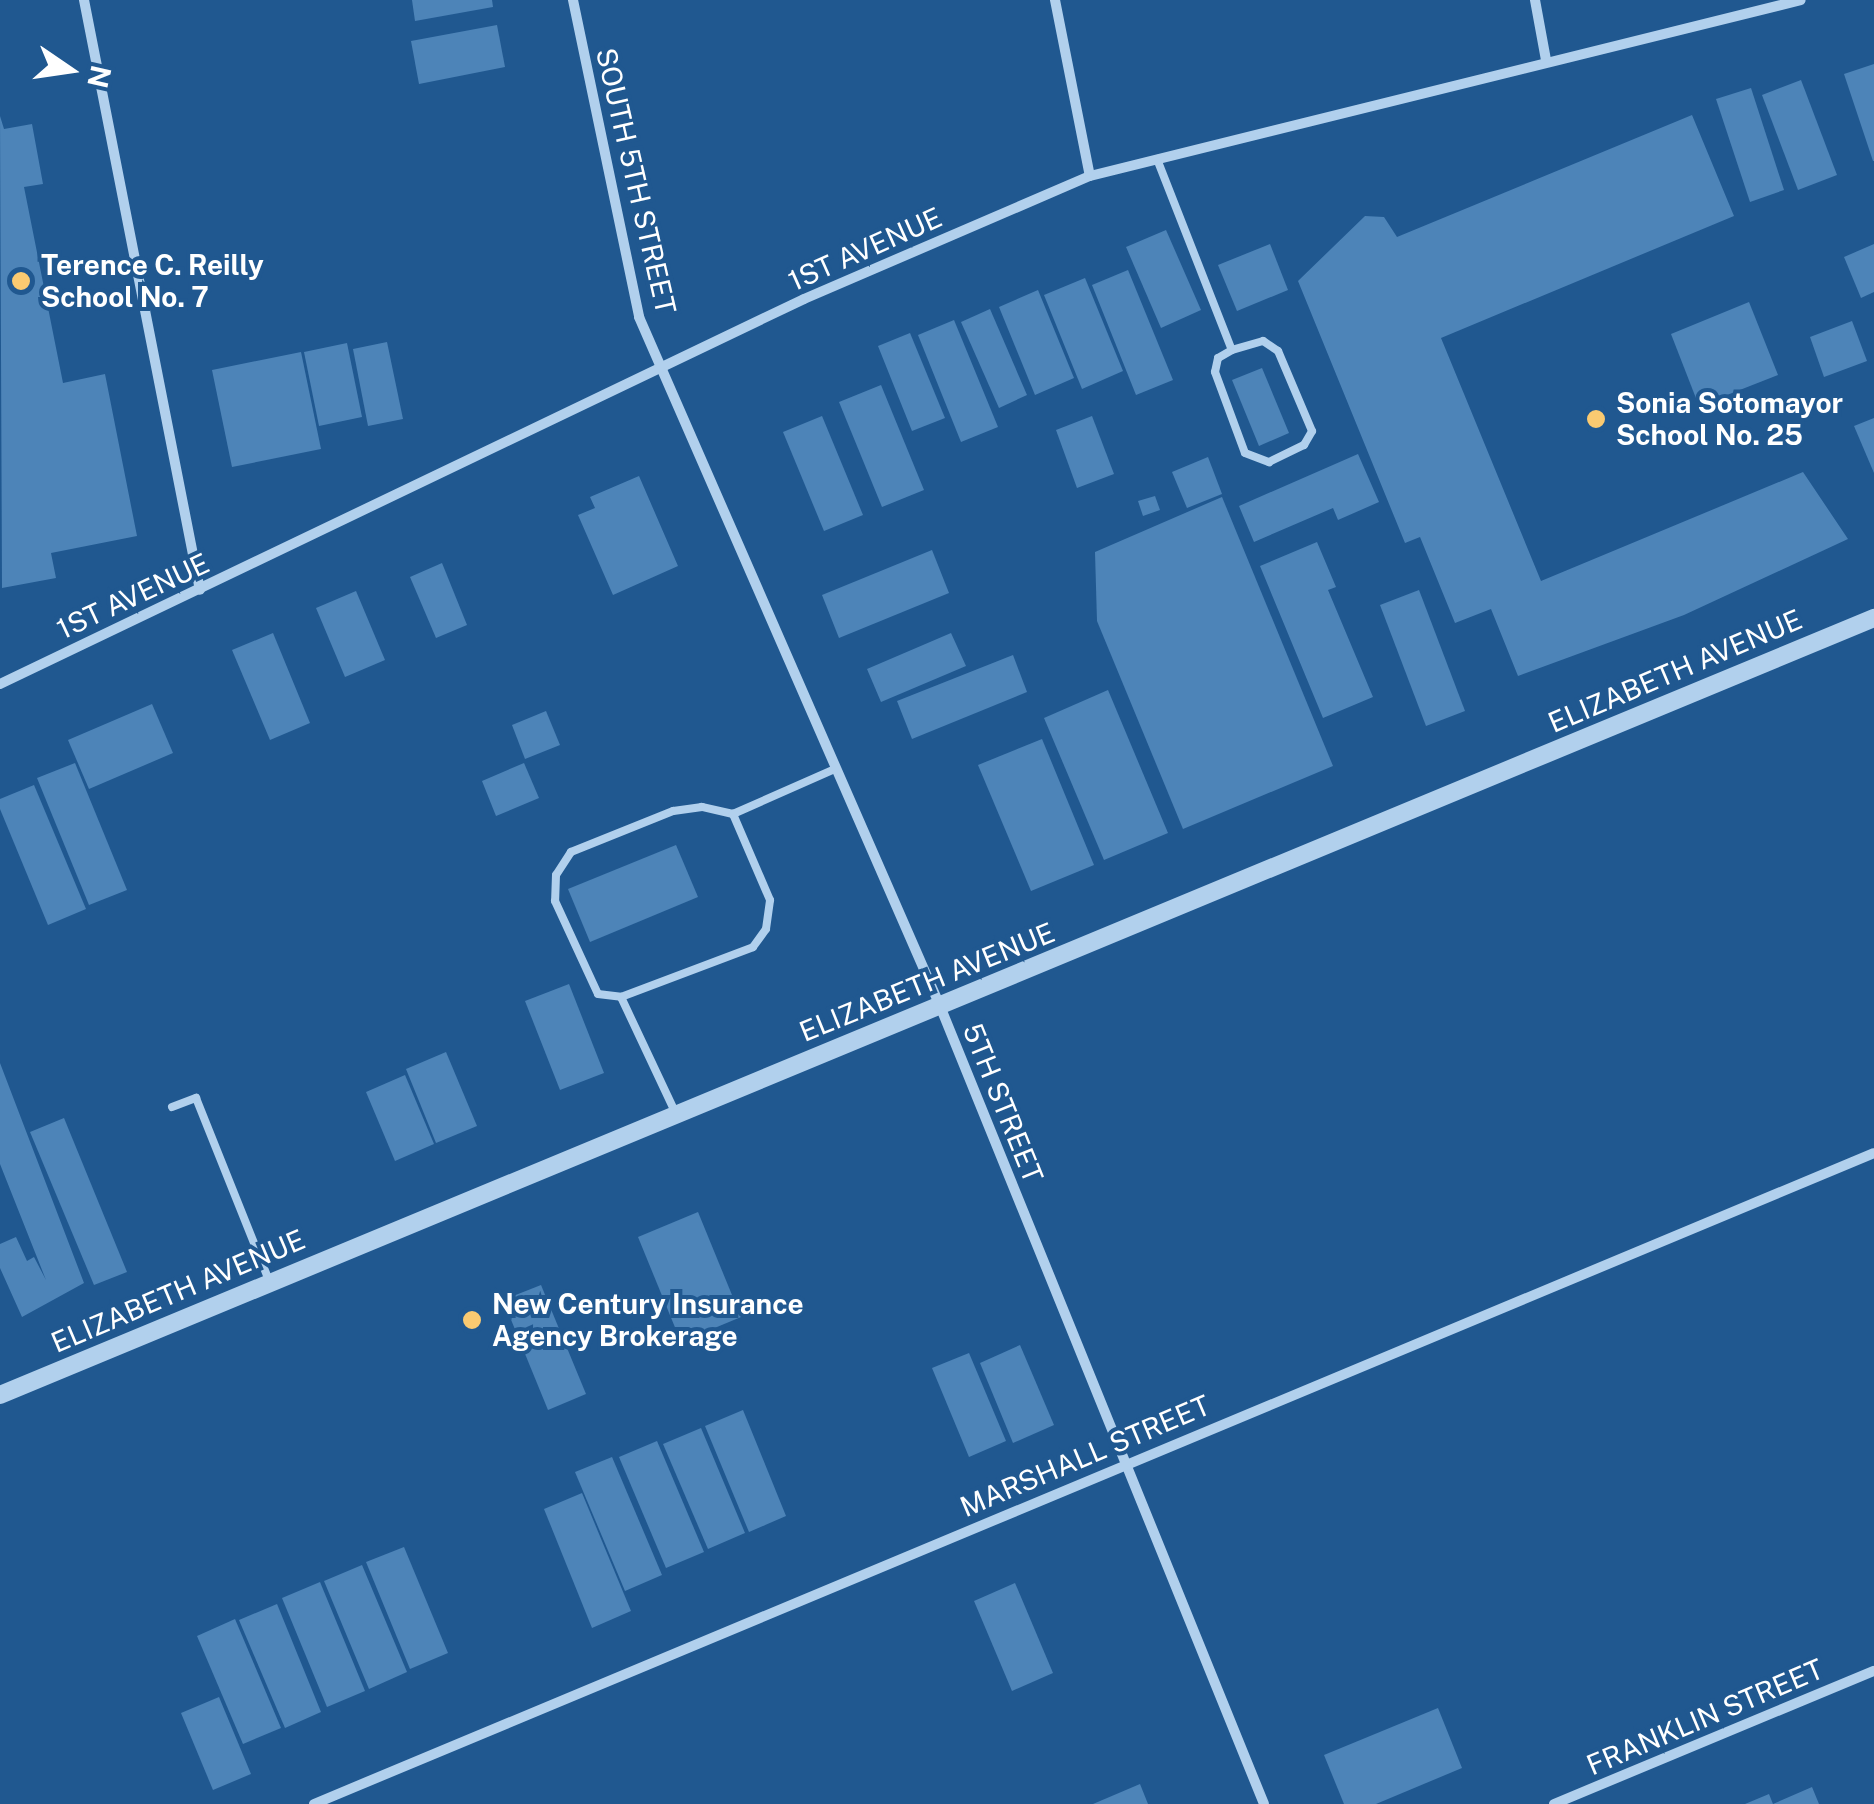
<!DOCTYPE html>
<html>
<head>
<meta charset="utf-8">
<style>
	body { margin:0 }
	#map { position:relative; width:1874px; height:1804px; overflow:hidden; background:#205890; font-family:"Public Sans",sans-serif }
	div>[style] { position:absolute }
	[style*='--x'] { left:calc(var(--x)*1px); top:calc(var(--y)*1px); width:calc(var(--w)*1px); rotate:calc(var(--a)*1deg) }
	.building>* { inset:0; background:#4d84b8 }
	.service>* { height:8px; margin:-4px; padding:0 4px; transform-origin:4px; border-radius:4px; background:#b1d0ed }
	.minor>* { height:10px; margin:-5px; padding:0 5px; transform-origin:5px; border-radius:5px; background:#b1d0ed }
	.tertiary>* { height:18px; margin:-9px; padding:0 9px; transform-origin:9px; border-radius:9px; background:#b1d0ed }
	.dots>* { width:28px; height:28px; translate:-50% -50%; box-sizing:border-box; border:5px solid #205890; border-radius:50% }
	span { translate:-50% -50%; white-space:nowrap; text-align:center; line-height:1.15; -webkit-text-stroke:8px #205890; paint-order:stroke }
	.street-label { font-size:28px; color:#fff }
	.poi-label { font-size:28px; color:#fff; font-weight:700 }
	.left { translate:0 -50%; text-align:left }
	.north { position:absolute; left:20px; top:20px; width:100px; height:100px; -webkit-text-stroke:8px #205890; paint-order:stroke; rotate:103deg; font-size:28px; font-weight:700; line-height:40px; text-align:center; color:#fff }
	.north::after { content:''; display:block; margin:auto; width:35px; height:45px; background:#fff; clip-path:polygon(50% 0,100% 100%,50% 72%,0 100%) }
</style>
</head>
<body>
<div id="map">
	<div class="building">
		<div style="clip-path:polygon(412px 0,492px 0,493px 7px,415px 21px)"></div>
		<div style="clip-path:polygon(497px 25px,505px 67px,419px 84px,411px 41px)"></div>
		<div style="clip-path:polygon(1874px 64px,1874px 161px,1873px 161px,1844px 74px)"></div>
		<div style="clip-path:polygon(1801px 80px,1837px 175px,1798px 190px,1762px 95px)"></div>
		<div style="clip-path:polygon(1751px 88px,1784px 190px,1750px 202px,1716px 99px)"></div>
		<div style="clip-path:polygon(1692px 115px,1734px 216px,1441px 338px,1541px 581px,1803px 472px,1848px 539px,1684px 615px,1518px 676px,1491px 609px,1455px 623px,1420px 537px,1405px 543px,1298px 281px,1365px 216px,1384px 217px,1397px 237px)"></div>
		<div style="clip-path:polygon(0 116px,4px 129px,32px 124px,43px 184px,24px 187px,63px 383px,105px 374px,137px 536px,51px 553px,56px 578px,2px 588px)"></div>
		<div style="clip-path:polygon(1166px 230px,1201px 310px,1161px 328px,1126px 247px)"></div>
		<div style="clip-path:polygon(1270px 244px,1288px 290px,1237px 311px,1218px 265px)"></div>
		<div style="clip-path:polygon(1874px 244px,1874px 292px,1861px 298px,1844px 257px)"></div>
		<div style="clip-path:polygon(1128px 270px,1173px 380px,1136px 395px,1092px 285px)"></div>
		<div style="clip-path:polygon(1085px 278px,1123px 371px,1082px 389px,1044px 295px)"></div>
		<div style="clip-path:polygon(1038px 290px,1074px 378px,1035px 395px,999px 307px)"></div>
		<div style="clip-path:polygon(1749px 302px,1778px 375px,1699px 406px,1671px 334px)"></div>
		<div style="clip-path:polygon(990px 309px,1027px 395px,999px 408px,961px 322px)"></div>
		<div style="clip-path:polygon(954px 320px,998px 427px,961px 442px,918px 335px)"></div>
		<div style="clip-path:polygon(1852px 321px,1867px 361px,1824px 377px,1810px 337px)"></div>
		<div style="clip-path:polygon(910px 333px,945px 418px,912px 431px,878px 346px)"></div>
		<div style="clip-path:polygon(387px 342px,403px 419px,368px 426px,353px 349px)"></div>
		<div style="clip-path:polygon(347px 343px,362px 417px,319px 426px,304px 352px)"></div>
		<div style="clip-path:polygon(301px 352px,321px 449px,232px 467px,212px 370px)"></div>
		<div style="clip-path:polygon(1262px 368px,1289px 433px,1259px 446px,1232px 380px)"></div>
		<div style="clip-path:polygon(881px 385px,924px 490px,882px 507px,839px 402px)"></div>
		<div style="clip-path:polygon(822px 416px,863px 515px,824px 531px,783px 432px)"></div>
		<div style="clip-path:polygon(1092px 416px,1114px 474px,1077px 488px,1056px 430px)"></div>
		<div style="clip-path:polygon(1874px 418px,1874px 473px,1854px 426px)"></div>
		<div style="clip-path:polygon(1358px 454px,1379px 502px,1338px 520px,1333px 508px,1254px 542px,1239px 506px)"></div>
		<div style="clip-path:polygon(1208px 457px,1222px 494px,1187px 508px,1172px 472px)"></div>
		<div style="clip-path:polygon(639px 476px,678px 566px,613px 595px,578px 515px,595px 508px,590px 497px)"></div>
		<div style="clip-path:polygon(1155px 496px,1160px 510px,1143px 516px,1138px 501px)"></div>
		<div style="clip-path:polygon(1222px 497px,1333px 766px,1183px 829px,1097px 621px,1095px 552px)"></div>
		<div style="clip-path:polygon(1317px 542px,1336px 587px,1328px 590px,1373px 697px,1323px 718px,1260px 566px)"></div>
		<div style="clip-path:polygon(932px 550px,949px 593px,839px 638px,822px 595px)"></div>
		<div style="clip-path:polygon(442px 563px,467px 625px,436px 638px,410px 577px)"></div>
		<div style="clip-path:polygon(1419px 590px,1465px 711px,1426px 726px,1380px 605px)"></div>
		<div style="clip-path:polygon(356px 591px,385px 660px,345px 677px,316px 608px)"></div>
		<div style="clip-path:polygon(273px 633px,310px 723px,270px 740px,232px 650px)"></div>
		<div style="clip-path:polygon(951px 633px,966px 666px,881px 702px,867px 669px)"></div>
		<div style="clip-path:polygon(1013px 655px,1027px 692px,912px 739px,897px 701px)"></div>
		<div style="clip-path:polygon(1108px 690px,1168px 833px,1104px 860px,1044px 718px)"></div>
		<div style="clip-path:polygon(152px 704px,173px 753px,89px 789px,68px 740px)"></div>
		<div style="clip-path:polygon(546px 711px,560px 745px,525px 759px,512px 725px)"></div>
		<div style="clip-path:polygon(1042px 739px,1094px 865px,1031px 891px,978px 765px)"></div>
		<div style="clip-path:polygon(75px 763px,127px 890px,89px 905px,37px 778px)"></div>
		<div style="clip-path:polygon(524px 763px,539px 798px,496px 816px,482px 781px)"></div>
		<div style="clip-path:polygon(34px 785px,86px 909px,48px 925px,0 809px,0 799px)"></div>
		<div style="clip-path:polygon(676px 845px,698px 897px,590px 942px,568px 889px)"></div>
		<div style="clip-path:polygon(569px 984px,604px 1073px,560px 1090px,525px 1001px)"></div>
		<div style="clip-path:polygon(446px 1052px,477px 1126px,436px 1143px,406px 1069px)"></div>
		<div style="clip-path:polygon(0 1063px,84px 1283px,22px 1317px,0 1268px,0 1244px,16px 1237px,27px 1261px,34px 1257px,46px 1280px,0 1164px)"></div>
		<div style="clip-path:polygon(405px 1075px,434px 1144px,395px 1161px,366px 1092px)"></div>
		<div style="clip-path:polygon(64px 1118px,127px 1272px,94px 1285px,30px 1132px)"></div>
		<div style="clip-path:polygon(698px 1212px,741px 1317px,681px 1342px,638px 1237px)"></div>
		<div style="clip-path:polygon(541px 1285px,586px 1394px,548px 1410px,503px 1300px)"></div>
		<div style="clip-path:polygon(1020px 1345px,1054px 1425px,1013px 1443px,980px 1363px)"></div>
		<div style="clip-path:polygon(969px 1353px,1006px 1441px,969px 1457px,932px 1368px)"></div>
		<div style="clip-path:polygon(743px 1410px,786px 1516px,749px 1532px,705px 1426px)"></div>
		<div style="clip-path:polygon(701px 1428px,745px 1533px,708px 1549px,663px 1444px)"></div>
		<div style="clip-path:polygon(657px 1441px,704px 1552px,666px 1568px,619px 1457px)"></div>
		<div style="clip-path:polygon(612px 1457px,662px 1575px,625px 1591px,575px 1472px)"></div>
		<div style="clip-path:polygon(582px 1493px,631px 1611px,592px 1628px,544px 1509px)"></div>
		<div style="clip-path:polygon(404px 1547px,448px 1653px,410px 1669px,366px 1562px)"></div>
		<div style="clip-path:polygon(362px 1565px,407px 1672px,369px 1689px,324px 1581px)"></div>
		<div style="clip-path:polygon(320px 1582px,365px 1691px,327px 1707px,282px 1598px)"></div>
		<div style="clip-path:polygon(1015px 1583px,1053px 1673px,1012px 1691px,974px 1601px)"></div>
		<div style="clip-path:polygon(277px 1604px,321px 1712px,285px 1728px,239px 1620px)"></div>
		<div style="clip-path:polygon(235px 1619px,281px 1728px,243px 1744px,197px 1636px)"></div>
		<div style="clip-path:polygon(219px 1697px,251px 1774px,213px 1790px,181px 1713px)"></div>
		<div style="clip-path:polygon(1438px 1708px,1462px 1768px,1376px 1804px,1344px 1804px,1324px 1755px)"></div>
		<div style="clip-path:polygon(1140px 1784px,1148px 1804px,1093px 1804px)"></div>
		<div style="clip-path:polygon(1812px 1787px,1819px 1804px,1745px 1804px,1769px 1794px,1773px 1804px)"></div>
	</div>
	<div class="service">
		<div style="--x:1157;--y:159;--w:205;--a:68.6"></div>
		<div style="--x:1232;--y:350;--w:16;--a:150"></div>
		<div style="--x:1218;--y:358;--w:14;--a:102"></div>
		<div style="--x:1215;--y:372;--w:86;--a:69.7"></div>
		<div style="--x:1245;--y:453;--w:26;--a:21"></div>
		<div style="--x:1269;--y:462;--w:39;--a:-26"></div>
		<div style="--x:1304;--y:445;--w:16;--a:-60"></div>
		<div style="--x:1312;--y:431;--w:87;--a:-113"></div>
		<div style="--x:1278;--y:351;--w:18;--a:-146"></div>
		<div style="--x:1263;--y:341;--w:32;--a:164"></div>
		<div style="--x:733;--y:814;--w:32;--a:-167"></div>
		<div style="--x:702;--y:807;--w:29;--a:172"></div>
		<div style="--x:673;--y:811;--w:110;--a:158.1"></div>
		<div style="--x:571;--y:852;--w:27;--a:123"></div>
		<div style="--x:556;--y:875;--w:26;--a:92"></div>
		<div style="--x:555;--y:901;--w:102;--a:65.2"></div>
		<div style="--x:598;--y:994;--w:23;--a:7"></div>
		<div style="--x:621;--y:997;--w:141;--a:-20.7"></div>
		<div style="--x:753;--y:947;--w:22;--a:-54"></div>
		<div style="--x:766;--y:929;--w:29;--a:-82"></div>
		<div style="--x:770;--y:900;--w:94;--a:-113.3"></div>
		<div style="--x:733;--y:814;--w:111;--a:-23.8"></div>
		<div style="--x:621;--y:997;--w:129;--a:64.8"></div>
		<div style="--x:172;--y:1107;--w:26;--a:-21"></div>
		<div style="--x:196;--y:1098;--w:199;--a:68.2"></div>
	</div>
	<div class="minor">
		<div style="--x:84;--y:0;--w:601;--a:78.88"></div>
		<div style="--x:573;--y:0;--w:324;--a:78.2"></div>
		<div style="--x:639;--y:317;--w:752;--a:66.4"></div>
		<div style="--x:940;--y:1006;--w:861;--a:67.9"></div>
		<div style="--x:1055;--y:0;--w:179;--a:78.8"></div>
		<div style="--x:1535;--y:0;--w:61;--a:79.6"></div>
		<div style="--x:0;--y:684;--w:891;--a:-25.59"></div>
		<div style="--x:804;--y:299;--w:311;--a:-23.3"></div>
		<div style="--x:1090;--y:176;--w:732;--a:-13.9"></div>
		<div style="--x:314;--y:1804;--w:1690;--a:-22.65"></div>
		<div style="--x:1554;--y:1804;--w:347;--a:-22.6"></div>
	</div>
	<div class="tertiary">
		<div style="--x:0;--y:1395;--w:2029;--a:-22.52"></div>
	</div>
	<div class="dots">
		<div style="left:21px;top:281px;background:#faca71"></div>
		<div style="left:1596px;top:419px;background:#faca71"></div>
		<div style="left:472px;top:1320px;background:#faca71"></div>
	</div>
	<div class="street-label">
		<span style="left:636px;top:181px;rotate:77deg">SOUTH 5TH STREET</span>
		<span style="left:865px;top:249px;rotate:-24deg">1ST AVENUE</span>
		<span style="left:133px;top:596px;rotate:-25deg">1ST AVENUE</span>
		<span style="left:1675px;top:671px;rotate:-23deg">ELIZABETH AVENUE</span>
		<span style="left:927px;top:982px;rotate:-22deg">ELIZABETH AVENUE</span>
		<span style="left:1003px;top:1103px;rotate:68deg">5TH STREET</span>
		<span style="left:178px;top:1291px;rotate:-23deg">ELIZABETH AVENUE</span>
		<span style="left:1085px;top:1456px;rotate:-23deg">MARSHALL STREET</span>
		<span style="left:1705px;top:1717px;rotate:-23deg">FRANKLIN STREET</span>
	</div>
	<div class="poi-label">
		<span class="left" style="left:41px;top:281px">Terence C. Reilly<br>School No. 7</span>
		<span class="left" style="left:1616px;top:419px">Sonia Sotomayor<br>School No. 25</span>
		<span class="left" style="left:492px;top:1320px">New Century Insurance<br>Agency Brokerage</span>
	</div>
	<div class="north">N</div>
</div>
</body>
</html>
